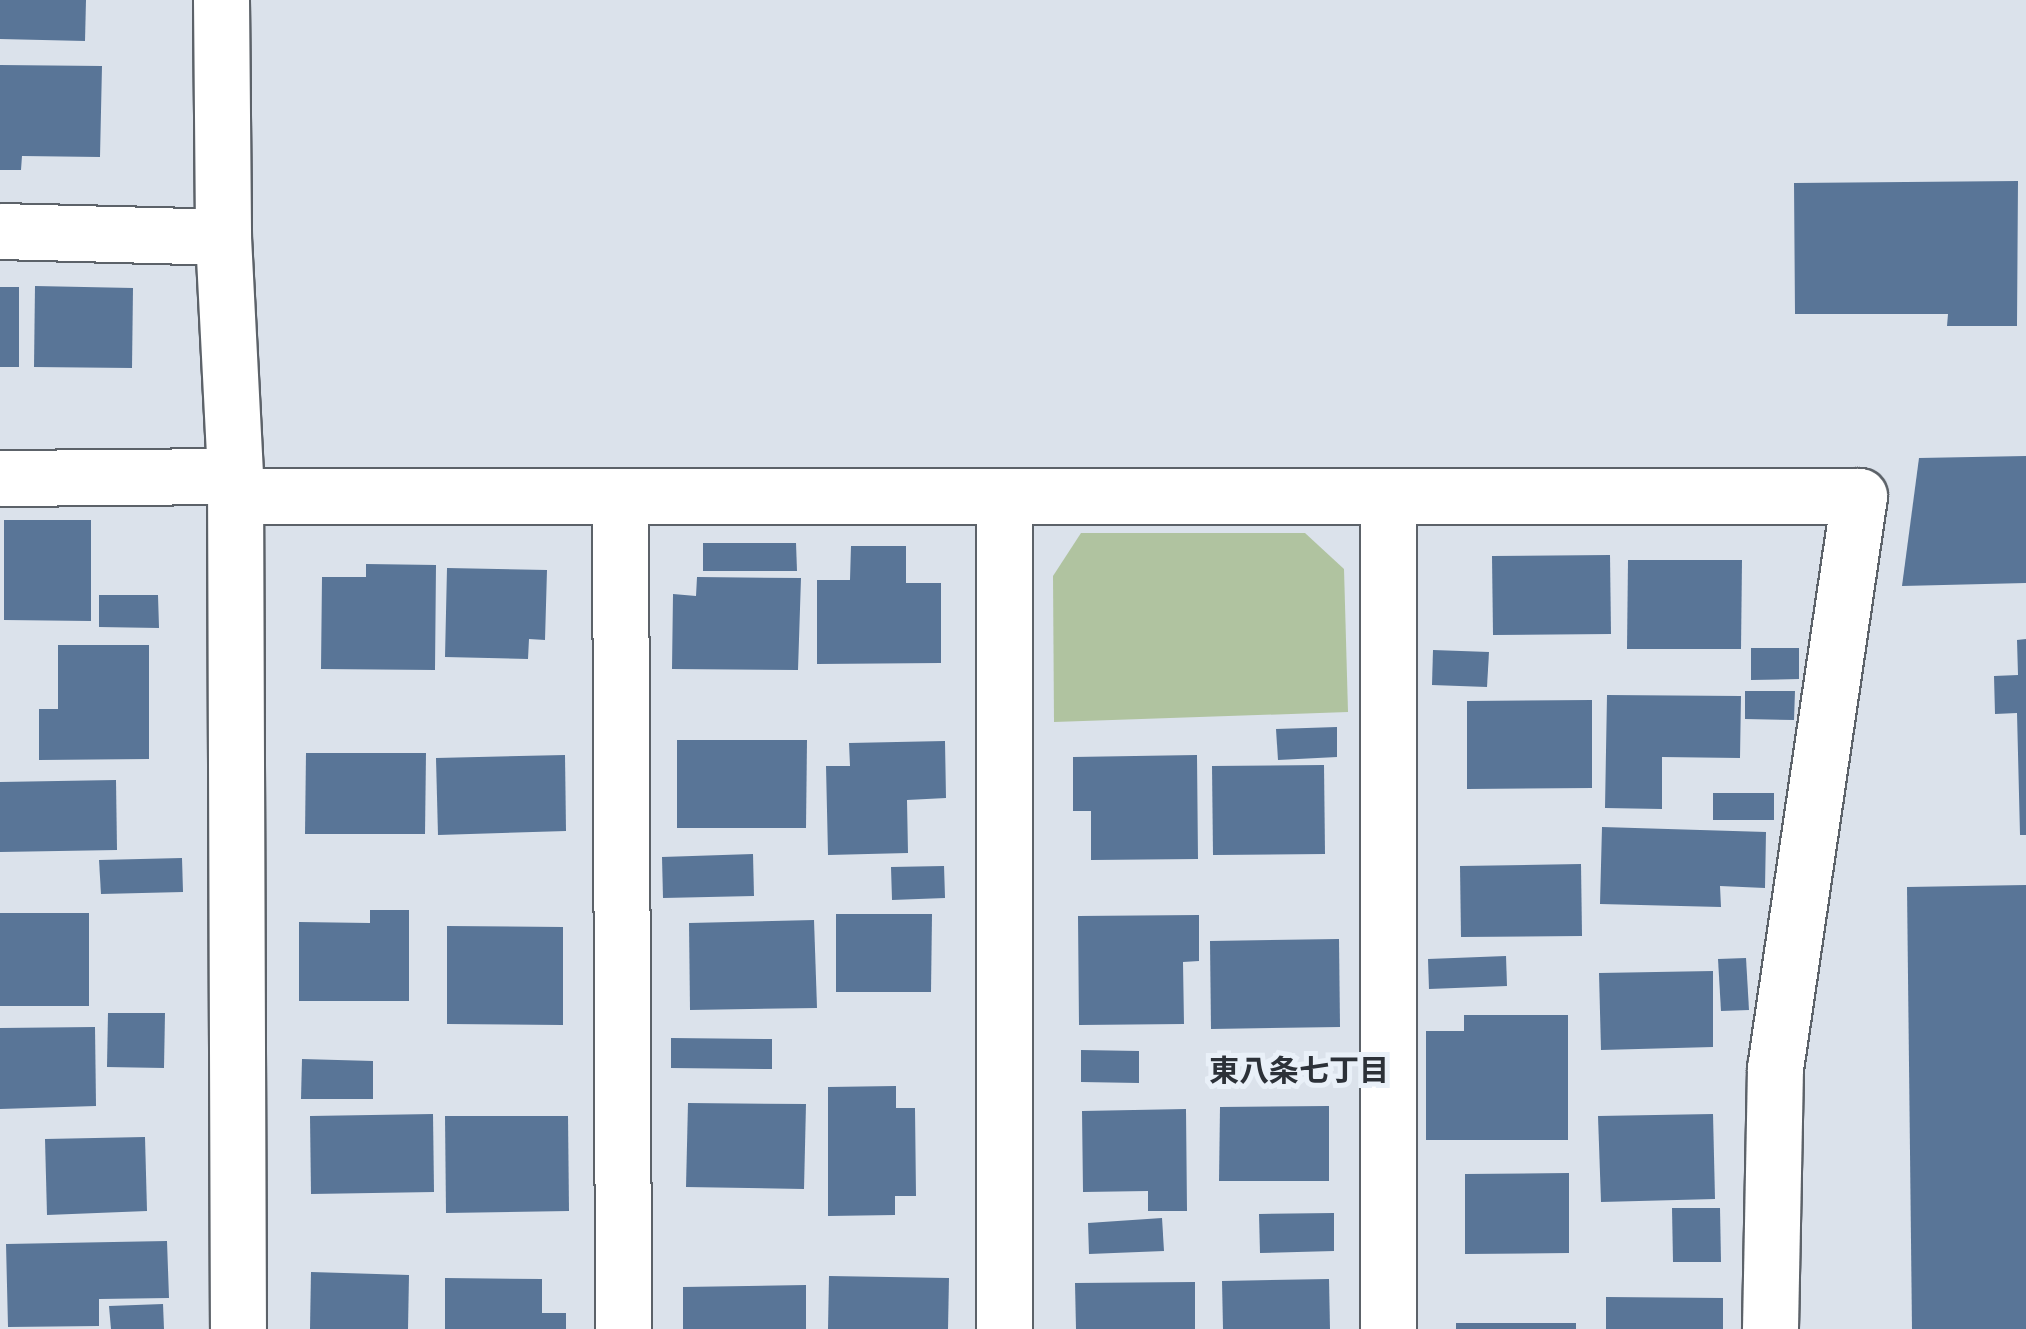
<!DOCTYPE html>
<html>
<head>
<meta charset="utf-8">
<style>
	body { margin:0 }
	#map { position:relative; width:2026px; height:1329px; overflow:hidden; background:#dbe2eb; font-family:Lato,"Noto Sans JP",sans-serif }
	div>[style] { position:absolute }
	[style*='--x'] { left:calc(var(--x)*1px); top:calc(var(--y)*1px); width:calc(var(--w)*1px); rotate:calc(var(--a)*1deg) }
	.green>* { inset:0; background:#b0c3a0 }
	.building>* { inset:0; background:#597597 }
	.roads { filter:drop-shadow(2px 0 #5c6269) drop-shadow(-2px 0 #5c6269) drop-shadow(0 2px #5c6269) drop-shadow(0 -2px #5c6269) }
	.street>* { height:55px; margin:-27.5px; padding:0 27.5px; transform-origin:27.5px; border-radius:27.5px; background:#fff }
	span { translate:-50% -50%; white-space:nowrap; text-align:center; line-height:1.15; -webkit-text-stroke:10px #e9f0f8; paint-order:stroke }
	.neighbourhood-label { font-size:30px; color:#2c3138; font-weight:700 }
</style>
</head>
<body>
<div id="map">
	<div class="green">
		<div style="clip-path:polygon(1081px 533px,1305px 533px,1344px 569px,1348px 712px,1054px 722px,1053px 576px)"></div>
	</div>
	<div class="building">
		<div style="clip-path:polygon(0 0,86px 0,85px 41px,0 39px)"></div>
		<div style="clip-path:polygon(0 65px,102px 66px,100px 157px,22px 156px,21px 170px,0 170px)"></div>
		<div style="clip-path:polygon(2018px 181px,2017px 326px,1947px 326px,1948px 314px,1795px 314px,1794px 183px)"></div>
		<div style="clip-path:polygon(35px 286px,133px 288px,132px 368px,34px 367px)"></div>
		<div style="clip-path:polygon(0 287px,19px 287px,19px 367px,0 367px)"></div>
		<div style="clip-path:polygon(2026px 456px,2026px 583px,1902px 586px,1919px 458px)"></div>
		<div style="clip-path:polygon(4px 520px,91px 520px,91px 621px,4px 620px)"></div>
		<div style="clip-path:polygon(703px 543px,796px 543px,797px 571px,703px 571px)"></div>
		<div style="clip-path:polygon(851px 546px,906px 546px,906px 583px,941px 583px,941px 663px,817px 664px,817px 580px,850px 580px)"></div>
		<div style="clip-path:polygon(1610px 555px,1611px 634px,1493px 635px,1492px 556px)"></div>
		<div style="clip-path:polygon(1628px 560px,1742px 560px,1741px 649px,1627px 649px)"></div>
		<div style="clip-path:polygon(366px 564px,436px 565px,435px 670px,321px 669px,322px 577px,366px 577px)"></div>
		<div style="clip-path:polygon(447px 568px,547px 570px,545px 640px,529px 639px,528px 659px,445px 657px)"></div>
		<div style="clip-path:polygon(697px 577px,801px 578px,798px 670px,672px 669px,673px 594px,696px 596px)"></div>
		<div style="clip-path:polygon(99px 595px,158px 595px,159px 628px,99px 627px)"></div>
		<div style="clip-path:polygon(2026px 639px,2026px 835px,2020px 835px,2017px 713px,1995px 714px,1994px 676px,2018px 675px,2017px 640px)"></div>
		<div style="clip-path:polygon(58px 645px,149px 645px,149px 759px,39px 760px,39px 709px,58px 709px)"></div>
		<div style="clip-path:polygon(1751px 648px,1799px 648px,1799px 679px,1751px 680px)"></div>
		<div style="clip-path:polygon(1433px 650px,1489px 652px,1487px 687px,1432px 685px)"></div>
		<div style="clip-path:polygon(1745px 691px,1795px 691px,1794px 720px,1745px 719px)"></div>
		<div style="clip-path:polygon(1607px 695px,1741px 696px,1740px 758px,1662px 757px,1662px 809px,1605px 808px)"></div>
		<div style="clip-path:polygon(1592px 700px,1592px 788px,1467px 789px,1467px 701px)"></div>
		<div style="clip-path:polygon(1337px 727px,1337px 757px,1278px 760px,1276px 729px)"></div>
		<div style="clip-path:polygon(677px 740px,807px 740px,806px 828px,677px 828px)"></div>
		<div style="clip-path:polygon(945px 741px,946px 798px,907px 800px,908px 853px,828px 855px,826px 766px,850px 766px,849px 743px)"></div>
		<div style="clip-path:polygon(306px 753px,426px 753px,425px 834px,305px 834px)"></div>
		<div style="clip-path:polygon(565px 755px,566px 831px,438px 835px,436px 758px)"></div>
		<div style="clip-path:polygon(1197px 755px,1198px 859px,1091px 860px,1091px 811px,1073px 811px,1073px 757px)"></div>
		<div style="clip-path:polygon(1324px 765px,1325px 854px,1213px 855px,1212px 766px)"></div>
		<div style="clip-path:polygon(116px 780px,117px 850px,0 852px,0 782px)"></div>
		<div style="clip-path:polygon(1713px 793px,1774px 793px,1774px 820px,1713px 820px)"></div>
		<div style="clip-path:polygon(1602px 827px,1766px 832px,1765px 888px,1720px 886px,1721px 907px,1600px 904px)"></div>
		<div style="clip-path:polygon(753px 854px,754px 896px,663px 898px,662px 857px)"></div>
		<div style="clip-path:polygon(182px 858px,183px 892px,101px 894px,99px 860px)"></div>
		<div style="clip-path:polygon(1581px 864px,1582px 936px,1461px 937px,1460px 866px)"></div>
		<div style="clip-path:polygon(944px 866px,945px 898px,892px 900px,891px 867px)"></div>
		<div style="clip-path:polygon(2026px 885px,2026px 1329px,1912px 1329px,1907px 887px)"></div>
		<div style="clip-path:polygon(370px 910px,409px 910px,409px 1001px,299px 1001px,299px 922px,370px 923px)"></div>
		<div style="clip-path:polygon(0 913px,89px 913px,89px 1006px,0 1006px)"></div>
		<div style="clip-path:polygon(836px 914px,932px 914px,931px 992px,836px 992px)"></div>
		<div style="clip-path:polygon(1199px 915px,1199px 961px,1183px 962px,1184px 1024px,1079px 1025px,1078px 916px)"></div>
		<div style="clip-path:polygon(814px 920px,817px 1008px,690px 1010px,689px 923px)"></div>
		<div style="clip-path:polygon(447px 926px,563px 927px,563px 1025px,447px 1024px)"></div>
		<div style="clip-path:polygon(1339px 939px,1340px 1027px,1211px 1029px,1210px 941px)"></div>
		<div style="clip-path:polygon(1506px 956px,1507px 986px,1429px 989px,1428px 959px)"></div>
		<div style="clip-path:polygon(1746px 958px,1749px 1010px,1721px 1011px,1718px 959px)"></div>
		<div style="clip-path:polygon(1713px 971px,1713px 1047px,1601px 1050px,1599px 973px)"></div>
		<div style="clip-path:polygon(108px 1013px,165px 1013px,164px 1068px,107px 1067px)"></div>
		<div style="clip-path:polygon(1464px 1015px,1568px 1015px,1568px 1140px,1426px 1140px,1426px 1031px,1464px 1031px)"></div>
		<div style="clip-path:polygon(95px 1027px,96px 1106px,0 1109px,0 1028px)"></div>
		<div style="clip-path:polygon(671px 1038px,772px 1039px,772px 1069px,671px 1068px)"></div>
		<div style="clip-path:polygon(1081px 1050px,1139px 1051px,1139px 1083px,1081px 1082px)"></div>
		<div style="clip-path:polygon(302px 1059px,373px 1061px,373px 1099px,301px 1099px)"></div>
		<div style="clip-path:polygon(896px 1086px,896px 1108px,915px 1108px,916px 1196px,895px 1196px,895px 1215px,828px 1216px,828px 1087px)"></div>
		<div style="clip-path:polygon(688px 1103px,806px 1104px,804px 1189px,686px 1187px)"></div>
		<div style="clip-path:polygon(1329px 1106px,1329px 1181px,1219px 1181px,1220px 1107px)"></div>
		<div style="clip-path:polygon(1186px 1109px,1187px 1211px,1148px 1211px,1148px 1191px,1083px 1192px,1082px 1111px)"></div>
		<div style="clip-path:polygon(433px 1114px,434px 1192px,311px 1194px,310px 1116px)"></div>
		<div style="clip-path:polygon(1713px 1114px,1715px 1199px,1601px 1202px,1598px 1116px)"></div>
		<div style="clip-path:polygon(445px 1116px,568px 1116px,569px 1211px,446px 1213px)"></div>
		<div style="clip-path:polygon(145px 1137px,147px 1211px,47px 1215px,45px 1139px)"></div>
		<div style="clip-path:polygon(1569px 1173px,1569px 1253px,1465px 1254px,1465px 1174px)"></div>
		<div style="clip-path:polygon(1672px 1208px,1720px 1208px,1721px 1262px,1673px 1262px)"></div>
		<div style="clip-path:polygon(1334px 1213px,1334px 1251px,1260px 1253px,1259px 1214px)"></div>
		<div style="clip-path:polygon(1162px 1218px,1164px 1251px,1089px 1254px,1088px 1223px)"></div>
		<div style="clip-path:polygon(167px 1241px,169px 1298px,99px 1299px,99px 1326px,8px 1327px,6px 1244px)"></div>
		<div style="clip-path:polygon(311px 1272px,409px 1275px,408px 1329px,310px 1329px)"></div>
		<div style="clip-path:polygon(829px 1276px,949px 1278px,948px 1329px,828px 1329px)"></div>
		<div style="clip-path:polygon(445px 1278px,542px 1279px,542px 1313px,566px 1313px,566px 1329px,445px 1329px)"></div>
		<div style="clip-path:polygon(1329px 1279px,1330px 1329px,1223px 1329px,1222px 1281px)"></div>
		<div style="clip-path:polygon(1195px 1282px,1195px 1329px,1076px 1329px,1075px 1283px)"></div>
		<div style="clip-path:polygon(806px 1285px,806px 1329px,683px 1329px,683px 1287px)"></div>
		<div style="clip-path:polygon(1606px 1297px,1723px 1298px,1723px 1329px,1606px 1329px)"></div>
		<div style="clip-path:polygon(163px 1304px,164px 1329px,111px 1329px,109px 1306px)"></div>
		<div style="clip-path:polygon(1456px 1323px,1576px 1323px,1576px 1329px,1456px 1329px)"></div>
	</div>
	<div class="roads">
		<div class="street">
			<div style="--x:221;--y:0;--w:237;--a:89.5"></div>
			<div style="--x:223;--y:237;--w:239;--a:87.1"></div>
			<div style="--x:235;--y:476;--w:853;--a:89.8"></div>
			<div style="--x:0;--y:231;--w:223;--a:1.5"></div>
			<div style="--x:0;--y:478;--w:235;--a:-0.5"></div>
			<div style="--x:235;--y:496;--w:1624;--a:0"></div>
			<div style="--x:1859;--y:496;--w:578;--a:98.35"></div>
			<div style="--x:1775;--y:1068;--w:261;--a:91.1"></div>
			<div style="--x:620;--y:498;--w:831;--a:89.79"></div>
			<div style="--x:1004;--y:498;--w:831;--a:90"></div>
			<div style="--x:1388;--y:1329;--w:832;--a:-90"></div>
		</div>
	</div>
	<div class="neighbourhood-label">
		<span style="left:1299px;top:1069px">東八条七丁目</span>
	</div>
</div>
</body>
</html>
